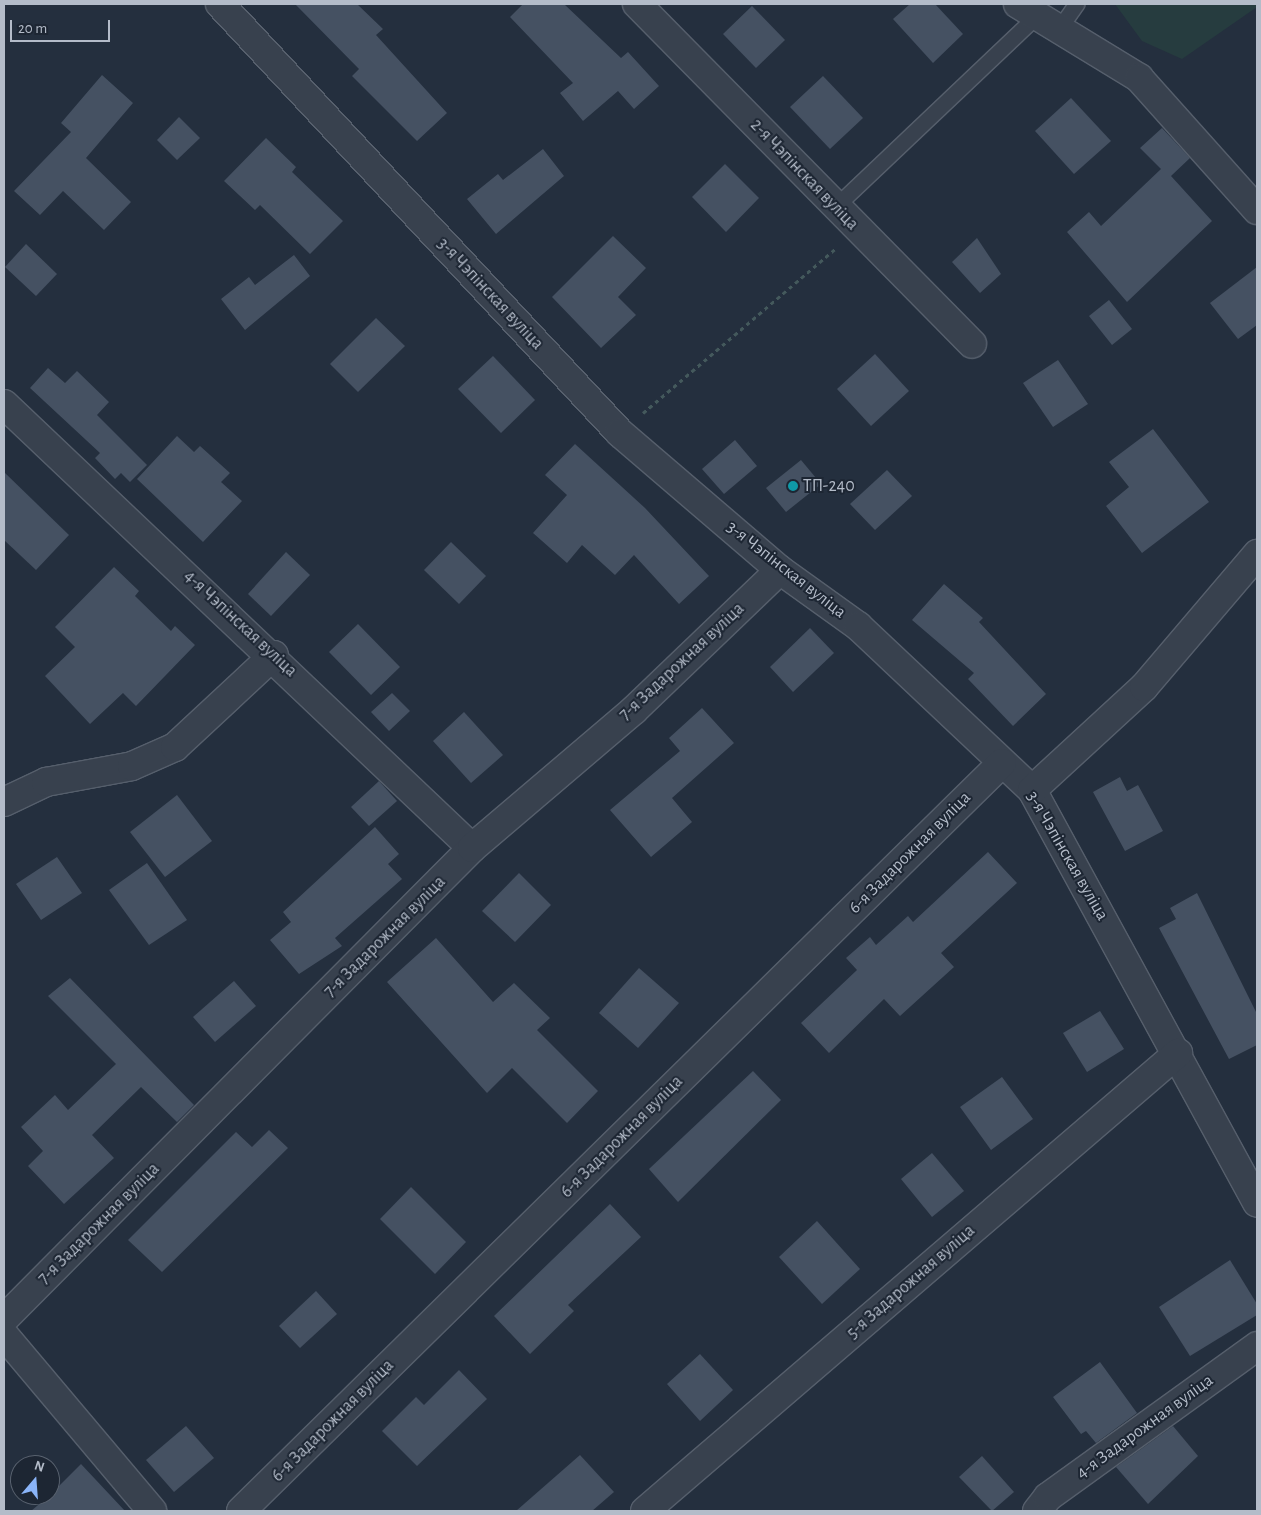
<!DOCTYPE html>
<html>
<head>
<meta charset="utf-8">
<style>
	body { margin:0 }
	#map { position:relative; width:1261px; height:1515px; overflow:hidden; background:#242f3e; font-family:"Alegreya Sans",sans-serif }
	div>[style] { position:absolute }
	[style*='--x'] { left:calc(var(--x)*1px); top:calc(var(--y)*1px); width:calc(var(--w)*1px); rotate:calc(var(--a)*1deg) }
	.green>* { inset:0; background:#263c3f }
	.building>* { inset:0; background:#455162 }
	.path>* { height:3px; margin-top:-1.5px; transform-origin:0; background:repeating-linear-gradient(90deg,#44595c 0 4px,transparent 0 8px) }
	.roads { filter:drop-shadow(1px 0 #565f6c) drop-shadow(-1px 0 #565f6c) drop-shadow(0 1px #565f6c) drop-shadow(0 -1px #565f6c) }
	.service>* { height:15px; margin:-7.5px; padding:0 7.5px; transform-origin:7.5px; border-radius:7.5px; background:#38414e }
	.minor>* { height:28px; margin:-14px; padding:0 14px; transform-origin:14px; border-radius:14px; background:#38414e }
	.dots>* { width:14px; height:14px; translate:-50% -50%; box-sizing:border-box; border:2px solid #1d2633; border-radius:50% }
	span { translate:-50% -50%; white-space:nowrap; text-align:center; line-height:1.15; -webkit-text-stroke:4px #1d2633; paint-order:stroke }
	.street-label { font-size:18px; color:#b4bcc9 }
	.poi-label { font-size:18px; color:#b4bcc9 }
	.left { translate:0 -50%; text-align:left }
	.frame { position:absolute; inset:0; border:5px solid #b4bcc9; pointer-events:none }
	.north { position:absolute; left:10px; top:1455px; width:50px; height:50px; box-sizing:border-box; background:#1d2633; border:1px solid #59626f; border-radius:50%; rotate:18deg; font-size:14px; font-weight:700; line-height:20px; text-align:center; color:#b4bcc9 }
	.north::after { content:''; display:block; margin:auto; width:18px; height:22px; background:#8ab4f8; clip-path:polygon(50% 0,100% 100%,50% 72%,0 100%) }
	.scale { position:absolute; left:10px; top:20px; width:100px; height:22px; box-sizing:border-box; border:2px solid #b4bcc9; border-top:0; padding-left:6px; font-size:15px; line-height:18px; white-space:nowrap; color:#b4bcc9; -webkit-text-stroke:4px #1d2633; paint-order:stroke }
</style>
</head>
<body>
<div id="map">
	<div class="green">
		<div style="clip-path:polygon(1115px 4px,1257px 4px,1257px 7px,1182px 59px,1142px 41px)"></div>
	</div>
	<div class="building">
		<div style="clip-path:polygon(295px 4px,357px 4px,383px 29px,376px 35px,447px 113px,417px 141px,352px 76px,359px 69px)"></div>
		<div style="clip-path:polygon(523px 4px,564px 4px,621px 58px,628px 52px,659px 86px,634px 109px,618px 91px,583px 121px,560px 93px,573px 83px,510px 17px)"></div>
		<div style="clip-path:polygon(910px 4px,935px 4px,963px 34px,933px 63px,893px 19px)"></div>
		<div style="clip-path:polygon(752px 6px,785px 40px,756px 68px,723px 34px)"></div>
		<div style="clip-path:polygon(102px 75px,133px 103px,86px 158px,131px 202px,104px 230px,63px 191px,40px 215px,14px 191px,71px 132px,61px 123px)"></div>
		<div style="clip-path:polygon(823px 76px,863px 118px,830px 149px,790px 107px)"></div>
		<div style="clip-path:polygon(1071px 98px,1111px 141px,1074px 174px,1035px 131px)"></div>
		<div style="clip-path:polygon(179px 117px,200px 138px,177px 160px,157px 140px)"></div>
		<div style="clip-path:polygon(1162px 128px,1190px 158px,1171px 176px,1212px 221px,1127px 302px,1067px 232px,1089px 212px,1101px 226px,1161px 169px,1140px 148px)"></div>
		<div style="clip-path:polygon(266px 138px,296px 167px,292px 172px,343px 221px,310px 254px,260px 205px,255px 210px,224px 181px)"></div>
		<div style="clip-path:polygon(543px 149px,564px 176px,496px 234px,467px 199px,498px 174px,503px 180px)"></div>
		<div style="clip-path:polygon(725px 164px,759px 198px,726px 232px,692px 197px)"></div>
		<div style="clip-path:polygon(613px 236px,646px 268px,618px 297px,636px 315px,601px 348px,552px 297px)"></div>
		<div style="clip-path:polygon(977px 238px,1001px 274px,980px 293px,952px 262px)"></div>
		<div style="clip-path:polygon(26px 244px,57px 274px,36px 296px,5px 267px)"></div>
		<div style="clip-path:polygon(294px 255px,310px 276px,245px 330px,221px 299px,249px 277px,255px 285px)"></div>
		<div style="clip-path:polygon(1257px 267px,1257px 325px,1238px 339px,1210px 303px)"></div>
		<div style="clip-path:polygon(1109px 300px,1132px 329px,1112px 345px,1089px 316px)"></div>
		<div style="clip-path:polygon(376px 318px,405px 346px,358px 392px,330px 364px)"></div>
		<div style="clip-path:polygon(875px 354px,909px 391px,871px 426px,837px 389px)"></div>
		<div style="clip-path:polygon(493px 356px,535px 400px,501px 433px,458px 389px)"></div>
		<div style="clip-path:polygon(1058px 360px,1088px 404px,1053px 427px,1023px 383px)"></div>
		<div style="clip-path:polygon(48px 368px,65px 383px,77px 371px,109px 402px,97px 415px,147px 465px,130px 482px,121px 473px,115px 479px,95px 458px,100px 453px,30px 388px)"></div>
		<div style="clip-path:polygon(1153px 429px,1209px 502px,1142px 553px,1106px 506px,1129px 487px,1109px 462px)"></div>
		<div style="clip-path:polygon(177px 436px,194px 452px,200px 446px,230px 473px,221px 482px,242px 501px,203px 542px,137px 479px)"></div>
		<div style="clip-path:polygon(735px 440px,757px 466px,724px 494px,702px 469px)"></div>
		<div style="clip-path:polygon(575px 444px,645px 508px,709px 576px,679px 604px,634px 555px,615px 575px,582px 545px,567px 563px,533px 533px,567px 495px,545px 475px)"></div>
		<div style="clip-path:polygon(801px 460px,821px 484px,786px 512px,766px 488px)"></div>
		<div style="clip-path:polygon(887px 470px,912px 496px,875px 530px,850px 504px)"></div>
		<div style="clip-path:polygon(4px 472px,69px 535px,36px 570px,4px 540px)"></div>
		<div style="clip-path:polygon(451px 542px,486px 576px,459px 604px,424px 570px)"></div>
		<div style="clip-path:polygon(286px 552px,310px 575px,271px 616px,248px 594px)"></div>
		<div style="clip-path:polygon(114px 567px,139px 591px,135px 596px,171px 631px,175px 626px,195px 645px,136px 706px,123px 693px,90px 724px,45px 676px,75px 647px,55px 627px)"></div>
		<div style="clip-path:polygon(944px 584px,983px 618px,979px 622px,1046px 694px,1013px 726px,968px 679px,974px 673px,912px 620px)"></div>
		<div style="clip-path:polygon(358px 624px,400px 667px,371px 695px,329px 652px)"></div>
		<div style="clip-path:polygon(810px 628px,834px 653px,793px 692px,770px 667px)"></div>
		<div style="clip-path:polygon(392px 693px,410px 711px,389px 731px,371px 712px)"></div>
		<div style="clip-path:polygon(702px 708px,734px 743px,672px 798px,692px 822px,651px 857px,610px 810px,680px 751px,669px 738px)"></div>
		<div style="clip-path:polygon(464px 712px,503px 755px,471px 783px,433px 741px)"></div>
		<div style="clip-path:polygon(1120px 777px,1127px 791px,1138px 785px,1163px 831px,1125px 851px,1093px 792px)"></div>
		<div style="clip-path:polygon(379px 781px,397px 801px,369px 826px,351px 807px)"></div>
		<div style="clip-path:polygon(177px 795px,212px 841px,165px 877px,130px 832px)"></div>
		<div style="clip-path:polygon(375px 827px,399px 854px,388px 864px,402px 879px,335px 938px,342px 946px,299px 974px,270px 940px,291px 922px,283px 912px)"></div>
		<div style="clip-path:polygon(988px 852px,1017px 883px,941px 953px,954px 967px,900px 1016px,884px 999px,829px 1053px,801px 1023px,857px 970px,846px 958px,870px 937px,876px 945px,908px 916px,913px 922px)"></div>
		<div style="clip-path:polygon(57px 857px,82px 893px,41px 920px,16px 884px)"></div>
		<div style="clip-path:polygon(147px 863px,187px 920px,149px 945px,109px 890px)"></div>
		<div style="clip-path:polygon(519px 873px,551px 905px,515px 942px,482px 911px)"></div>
		<div style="clip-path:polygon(1197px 893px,1257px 1014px,1257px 1045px,1229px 1059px,1159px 928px,1176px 919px,1170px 908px)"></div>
		<div style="clip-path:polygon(436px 938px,493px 1002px,514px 983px,550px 1018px,537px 1030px,598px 1091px,567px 1123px,512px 1068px,487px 1093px,387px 982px)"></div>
		<div style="clip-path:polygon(639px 968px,679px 1003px,638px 1048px,599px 1013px)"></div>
		<div style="clip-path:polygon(70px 978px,194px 1105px,177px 1122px,141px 1087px,92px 1135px,114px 1158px,64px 1204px,28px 1166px,43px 1151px,21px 1127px,55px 1095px,68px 1110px,116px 1064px,48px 996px)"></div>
		<div style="clip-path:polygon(234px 981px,256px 1006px,215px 1042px,193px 1017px)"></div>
		<div style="clip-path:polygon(1100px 1011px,1124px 1049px,1087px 1072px,1063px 1033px)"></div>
		<div style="clip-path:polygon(753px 1071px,781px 1100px,678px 1202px,649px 1169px)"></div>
		<div style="clip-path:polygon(1002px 1077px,1033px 1119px,991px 1150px,960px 1107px)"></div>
		<div style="clip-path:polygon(269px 1130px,288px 1148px,162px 1272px,128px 1240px,236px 1132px,252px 1147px)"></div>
		<div style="clip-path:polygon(932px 1153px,964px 1191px,932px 1217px,901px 1179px)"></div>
		<div style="clip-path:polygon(411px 1187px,466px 1242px,435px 1274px,380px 1219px)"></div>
		<div style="clip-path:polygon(610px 1204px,641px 1237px,568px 1305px,574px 1311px,530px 1354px,494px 1316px)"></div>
		<div style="clip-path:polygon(817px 1221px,860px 1269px,822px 1304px,779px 1257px)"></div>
		<div style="clip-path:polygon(1230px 1260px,1257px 1304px,1257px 1315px,1190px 1356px,1159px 1307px)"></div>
		<div style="clip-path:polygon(316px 1291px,337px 1314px,300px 1348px,279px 1326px)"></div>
		<div style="clip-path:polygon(700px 1354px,733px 1390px,700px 1421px,667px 1384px)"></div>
		<div style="clip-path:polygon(1100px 1362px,1137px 1413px,1096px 1443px,1086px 1431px,1081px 1434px,1053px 1397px)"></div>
		<div style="clip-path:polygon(459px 1370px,487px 1399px,417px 1466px,382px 1431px,416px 1397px,424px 1405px)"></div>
		<div style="clip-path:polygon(186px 1426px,214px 1458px,174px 1492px,146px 1460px)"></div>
		<div style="clip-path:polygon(1173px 1426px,1198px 1456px,1148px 1504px,1116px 1467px)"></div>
		<div style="clip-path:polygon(580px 1455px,614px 1492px,592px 1511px,516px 1511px)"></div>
		<div style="clip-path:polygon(982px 1456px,1014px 1492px,992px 1511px,959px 1477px)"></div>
		<div style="clip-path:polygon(81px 1464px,125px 1511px,31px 1511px,50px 1495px)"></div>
	</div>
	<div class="path">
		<div style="--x:643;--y:413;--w:254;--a:-40.5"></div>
	</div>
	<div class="roads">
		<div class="service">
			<div style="--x:1058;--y:30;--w:32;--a:-55"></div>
			<div style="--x:836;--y:206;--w:274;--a:-43.5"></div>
		</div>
		<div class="minor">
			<div style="--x:220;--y:4;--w:587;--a:47"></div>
			<div style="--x:620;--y:433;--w:211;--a:40.6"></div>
			<div style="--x:780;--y:570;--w:96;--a:35.7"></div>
			<div style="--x:858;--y:626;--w:239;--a:43.3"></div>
			<div style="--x:1032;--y:790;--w:470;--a:61.4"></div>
			<div style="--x:637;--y:4;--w:477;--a:45.4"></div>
			<div style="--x:1018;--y:4;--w:142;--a:31.4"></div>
			<div style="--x:1139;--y:78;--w:177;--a:48.2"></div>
			<div style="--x:4;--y:404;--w:645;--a:43.49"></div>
			<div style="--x:1032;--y:790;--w:152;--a:-42.6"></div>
			<div style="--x:1144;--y:687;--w:175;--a:-49.6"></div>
			<div style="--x:4;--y:802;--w:47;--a:-25.5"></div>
			<div style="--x:46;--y:782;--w:87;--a:-10.5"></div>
			<div style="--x:132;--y:766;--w:47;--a:-23.8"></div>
			<div style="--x:175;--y:747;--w:135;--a:-42.9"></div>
			<div style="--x:4;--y:1319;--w:664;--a:-45.18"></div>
			<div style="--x:472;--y:848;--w:213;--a:-40.4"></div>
			<div style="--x:634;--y:710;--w:202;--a:-43.8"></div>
			<div style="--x:4;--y:1335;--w:230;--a:49.9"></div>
			<div style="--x:241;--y:1511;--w:1067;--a:-44.51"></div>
			<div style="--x:645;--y:1511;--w:703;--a:-40.67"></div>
			<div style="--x:1037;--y:1511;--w:18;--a:-52"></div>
			<div style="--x:1048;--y:1497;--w:258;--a:-35.8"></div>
		</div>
	</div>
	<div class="dots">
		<div style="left:793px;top:486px;background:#0f9aa8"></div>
	</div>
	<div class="street-label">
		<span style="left:804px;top:175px;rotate:46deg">2-я Чэпінская вуліца</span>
		<span style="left:490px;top:294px;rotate:47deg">3-я Чэпінская вуліца</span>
		<span style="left:786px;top:570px;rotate:38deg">3-я Чэпінская вуліца</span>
		<span style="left:240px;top:624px;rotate:43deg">4-я Чэпінская вуліца</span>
		<span style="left:682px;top:662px;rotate:-43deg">7-я Задарожная вуліца</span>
		<span style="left:910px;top:853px;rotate:-45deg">6-я Задарожная вуліца</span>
		<span style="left:1067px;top:856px;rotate:60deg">3-я Чэпінская вуліца</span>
		<span style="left:385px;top:937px;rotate:-45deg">7-я Задарожная вуліца</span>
		<span style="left:622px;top:1137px;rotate:-45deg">6-я Задарожная вуліца</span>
		<span style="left:99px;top:1224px;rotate:-45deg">7-я Задарожная вуліца</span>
		<span style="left:911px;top:1282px;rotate:-41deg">5-я Задарожная вуліца</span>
		<span style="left:333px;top:1421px;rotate:-45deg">6-я Задарожная вуліца</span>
		<span style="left:1145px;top:1427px;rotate:-36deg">4-я Задарожная вуліца</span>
	</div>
	<div class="poi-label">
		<span class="left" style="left:803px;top:486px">ТП-240</span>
	</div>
	<div class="frame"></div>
	<div class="north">N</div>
	<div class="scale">20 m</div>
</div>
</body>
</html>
